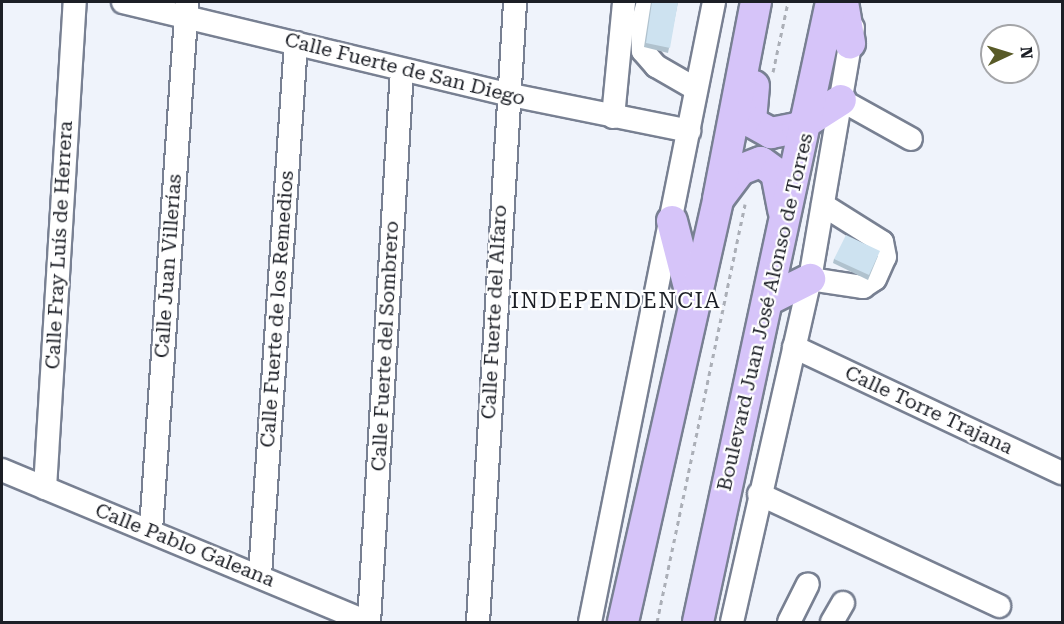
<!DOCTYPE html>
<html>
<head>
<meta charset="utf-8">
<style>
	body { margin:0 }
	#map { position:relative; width:1064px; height:624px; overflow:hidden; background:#eff3fb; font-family:"Roboto Serif",serif }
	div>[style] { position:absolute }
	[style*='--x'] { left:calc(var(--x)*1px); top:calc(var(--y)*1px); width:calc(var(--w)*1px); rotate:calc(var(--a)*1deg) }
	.path>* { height:3px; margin-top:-1.5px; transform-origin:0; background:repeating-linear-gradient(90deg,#abafb7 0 4.5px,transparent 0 9px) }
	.roads { filter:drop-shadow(2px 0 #788092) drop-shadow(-2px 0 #788092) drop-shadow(0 2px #788092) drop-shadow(0 -2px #788092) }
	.minor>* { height:22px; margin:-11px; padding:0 11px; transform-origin:11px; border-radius:11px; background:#fff }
	.major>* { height:30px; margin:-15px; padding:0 15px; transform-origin:15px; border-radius:15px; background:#d6c4f9 }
	.wall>* { inset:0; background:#b0c2ce }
	.building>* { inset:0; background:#cde2f0 }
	span { translate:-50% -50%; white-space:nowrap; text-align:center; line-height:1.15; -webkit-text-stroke:4.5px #fff; paint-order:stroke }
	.street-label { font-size:20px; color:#1c1f26 }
	.quarter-label { font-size:22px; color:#1c1f26; letter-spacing:1.5px }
	.frame { position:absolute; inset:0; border:3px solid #1c1f26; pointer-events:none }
	.north { position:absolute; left:980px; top:24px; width:60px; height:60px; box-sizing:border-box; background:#fff; border:2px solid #a4a5a8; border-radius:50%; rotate:86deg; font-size:16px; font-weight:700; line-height:24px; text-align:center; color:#1c1f26 }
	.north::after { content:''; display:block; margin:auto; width:21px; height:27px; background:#585a27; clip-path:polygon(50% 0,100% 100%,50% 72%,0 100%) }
</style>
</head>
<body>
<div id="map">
	<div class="path">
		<div style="--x:773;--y:72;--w:72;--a:-77.9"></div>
		<div style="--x:657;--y:622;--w:427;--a:-78.1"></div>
	</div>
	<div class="roads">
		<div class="minor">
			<div style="--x:123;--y:2;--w:394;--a:13.5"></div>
			<div style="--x:506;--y:94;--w:187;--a:11.4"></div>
			<div style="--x:648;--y:2;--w:24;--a:105"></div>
			<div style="--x:642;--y:25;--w:26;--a:88"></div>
			<div style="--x:643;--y:51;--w:20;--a:49"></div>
			<div style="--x:656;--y:66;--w:46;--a:29.9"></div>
			<div style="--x:841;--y:100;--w:80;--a:29.1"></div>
			<div style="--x:613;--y:117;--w:116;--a:-84.5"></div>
			<div style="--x:810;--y:279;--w:54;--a:8.6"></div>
			<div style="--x:863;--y:287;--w:14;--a:-34"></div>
			<div style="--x:875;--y:279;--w:24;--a:-66"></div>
			<div style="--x:885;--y:257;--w:15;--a:-101"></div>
			<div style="--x:882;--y:242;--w:70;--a:-147.9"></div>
			<div style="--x:794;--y:347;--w:296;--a:25.2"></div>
			<div style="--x:2;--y:470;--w:396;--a:22.6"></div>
			<div style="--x:45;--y:488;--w:487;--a:-86.5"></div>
			<div style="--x:759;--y:494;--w:265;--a:25"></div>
			<div style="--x:151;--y:530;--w:529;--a:-86.1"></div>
			<div style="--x:260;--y:575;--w:533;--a:-86.13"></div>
			<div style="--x:369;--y:622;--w:553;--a:-86.58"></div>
			<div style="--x:478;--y:622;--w:621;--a:-86.58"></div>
			<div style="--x:590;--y:622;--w:632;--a:-78.69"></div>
			<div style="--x:732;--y:622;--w:352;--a:-77.2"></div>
			<div style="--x:810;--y:279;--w:255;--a:-80.3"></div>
			<div style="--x:789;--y:622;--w:42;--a:-63.4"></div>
			<div style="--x:832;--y:622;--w:22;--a:-60"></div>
		</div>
		<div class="major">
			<div style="--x:843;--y:2;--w:42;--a:80.3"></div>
			<div style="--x:754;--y:86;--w:36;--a:95"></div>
			<div style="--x:751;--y:122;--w:23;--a:29"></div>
			<div style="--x:771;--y:133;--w:26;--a:-11"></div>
			<div style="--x:797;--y:128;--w:52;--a:-32.5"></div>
			<div style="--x:720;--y:197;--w:34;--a:-53"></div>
			<div style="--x:740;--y:170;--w:22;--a:-21"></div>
			<div style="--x:761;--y:162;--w:19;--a:36"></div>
			<div style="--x:776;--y:173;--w:38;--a:79"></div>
			<div style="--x:672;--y:221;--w:81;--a:75.6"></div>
			<div style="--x:770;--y:299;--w:45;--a:-26.6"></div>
			<div style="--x:623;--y:622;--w:434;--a:-77.3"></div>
			<div style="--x:718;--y:199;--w:201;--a:-79.1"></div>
			<div style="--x:698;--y:622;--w:634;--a:-77.89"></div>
		</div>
	</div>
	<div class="wall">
		<div style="clip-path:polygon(651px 2px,678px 2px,668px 53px,644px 47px)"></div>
		<div style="clip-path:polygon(878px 256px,868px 280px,833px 263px,834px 259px)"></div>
	</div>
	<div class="building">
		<div style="clip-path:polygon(652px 2px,678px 2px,670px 48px,646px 43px)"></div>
		<div style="clip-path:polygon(846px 235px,880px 251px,869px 275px,834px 259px)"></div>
	</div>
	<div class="street-label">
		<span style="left:405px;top:69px;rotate:14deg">Calle Fuerte de San Diego</span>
		<span style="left:59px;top:245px;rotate:-87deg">Calle Fray Luís de Herrera</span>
		<span style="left:168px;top:266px;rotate:-86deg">Calle Juan Villerías</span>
		<span style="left:277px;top:309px;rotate:-86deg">Calle Fuerte de los Remedios</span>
		<span style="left:494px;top:312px;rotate:-87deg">Calle Fuerte del Alfaro</span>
		<span style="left:765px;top:312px;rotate:-77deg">Boulevard Juan José Alonso de Torres</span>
		<span style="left:385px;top:346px;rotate:-87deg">Calle Fuerte del Sombrero</span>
		<span style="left:929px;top:410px;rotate:25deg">Calle Torre Trajana</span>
		<span style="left:185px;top:545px;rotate:22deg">Calle Pablo Galeana</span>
	</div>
	<div class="quarter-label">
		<span style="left:616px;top:301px">INDEPENDENCIA</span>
	</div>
	<div class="frame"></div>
	<div class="north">N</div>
</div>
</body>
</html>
